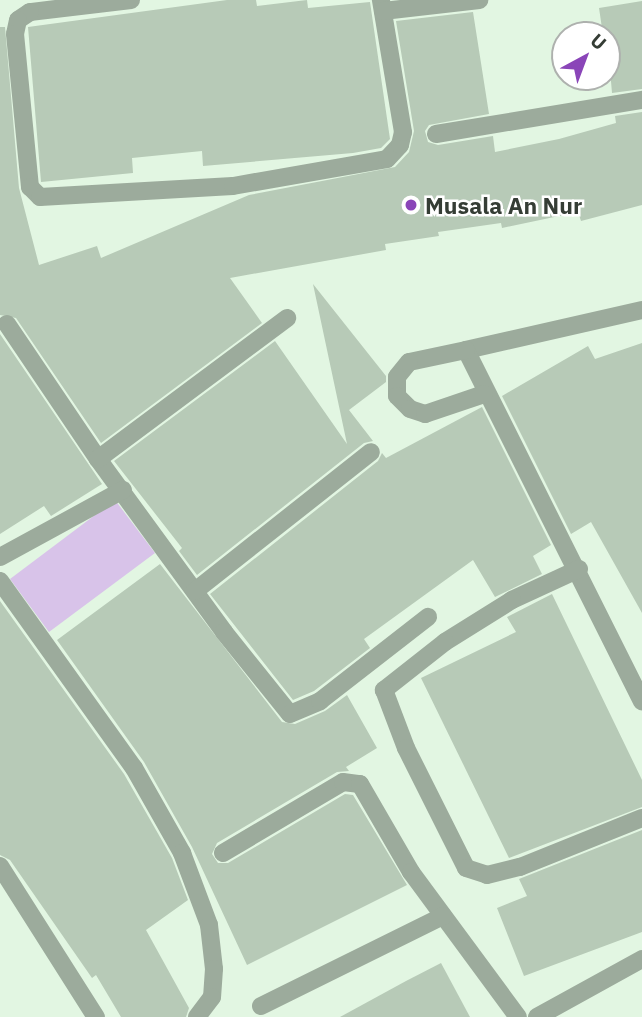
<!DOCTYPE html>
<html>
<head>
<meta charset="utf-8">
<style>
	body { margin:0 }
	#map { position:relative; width:642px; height:1017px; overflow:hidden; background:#e2f6e2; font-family:"IBM Plex Sans",sans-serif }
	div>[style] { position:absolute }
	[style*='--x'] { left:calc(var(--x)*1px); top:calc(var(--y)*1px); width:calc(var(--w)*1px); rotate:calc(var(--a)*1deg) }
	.green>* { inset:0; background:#d8c3e9 }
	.building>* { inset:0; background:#b7cab7 }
	.street>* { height:18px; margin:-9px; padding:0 9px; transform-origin:9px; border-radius:9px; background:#9cab9c }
	.dots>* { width:19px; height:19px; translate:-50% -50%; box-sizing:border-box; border:4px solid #fff; border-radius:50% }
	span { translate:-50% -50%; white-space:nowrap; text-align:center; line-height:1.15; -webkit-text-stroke:5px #fff; paint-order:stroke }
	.poi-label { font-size:23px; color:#353d35; font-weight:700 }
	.left { translate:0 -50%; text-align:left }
	.north { position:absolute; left:551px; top:21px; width:70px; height:70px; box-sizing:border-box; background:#fff; border:2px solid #aeb1ae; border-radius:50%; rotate:41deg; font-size:19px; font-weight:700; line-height:28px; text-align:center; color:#353d35 }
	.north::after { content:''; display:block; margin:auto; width:24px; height:32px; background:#8a45b8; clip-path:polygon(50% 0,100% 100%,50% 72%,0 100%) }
</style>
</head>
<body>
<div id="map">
	<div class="green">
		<div style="clip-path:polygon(115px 500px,155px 553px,49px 632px,10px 579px)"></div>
	</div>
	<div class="building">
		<div style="clip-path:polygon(227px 0,256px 0,257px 6px,307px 0,308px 8px,370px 2px,390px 139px,381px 148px,353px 153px,203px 166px,202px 151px,132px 158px,133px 173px,41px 182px,28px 27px)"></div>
		<div style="clip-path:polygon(642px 1px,642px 89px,612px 93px,607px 35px,603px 35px,599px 8px)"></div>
		<div style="clip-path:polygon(473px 12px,489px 114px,429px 125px,425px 131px,428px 142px,438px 145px,493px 136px,495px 152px,559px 139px,616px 123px,615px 116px,642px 112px,642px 205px,581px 221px,578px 212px,502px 228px,501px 223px,438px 232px,439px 236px,385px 244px,386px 250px,230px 278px,262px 323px,101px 443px,16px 318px,0 315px,0 27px,5px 27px,19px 188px,39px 265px,97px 246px,101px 258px,249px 195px,395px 167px,409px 152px,414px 131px,396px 21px)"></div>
		<div style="clip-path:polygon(313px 284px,386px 376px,386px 382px,349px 410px,373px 441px,364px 443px,197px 575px,179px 551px,182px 548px,114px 461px,275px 341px,347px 444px)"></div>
		<div style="clip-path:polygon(0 334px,102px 484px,51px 516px,44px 506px,0 534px)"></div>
		<div style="clip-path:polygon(642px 343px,642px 613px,591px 522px,571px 534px,502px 396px,588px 346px,595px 359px)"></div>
		<div style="clip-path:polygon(482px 407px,551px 545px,533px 556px,542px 574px,495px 597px,473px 560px,364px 639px,370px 648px,314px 691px,293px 700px,210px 594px,378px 461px,382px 453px,386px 458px)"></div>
		<div style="clip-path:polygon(160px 564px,282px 722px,295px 724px,325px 711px,347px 695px,377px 748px,346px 767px,349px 771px,337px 772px,217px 843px,212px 854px,218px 863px,228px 863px,345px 794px,353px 795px,407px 885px,247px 965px,192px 847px,144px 762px,57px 640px)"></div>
		<div style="clip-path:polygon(552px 594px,642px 780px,642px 807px,509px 858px,421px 678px,516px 632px,507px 617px)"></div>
		<div style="clip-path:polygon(0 601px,124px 774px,172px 858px,188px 900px,146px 930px,189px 1008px,186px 1017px,121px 1017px,96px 975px,92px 978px,10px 860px,0 855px)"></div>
		<div style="clip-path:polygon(642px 830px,642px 932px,524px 976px,497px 908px,527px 896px,519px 879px)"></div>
		<div style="clip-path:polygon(441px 963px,470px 1017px,340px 1017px,406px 981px)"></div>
	</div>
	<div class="street">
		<div style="--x:131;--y:0;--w:102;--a:173.2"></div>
		<div style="--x:30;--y:12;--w:14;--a:146"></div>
		<div style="--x:18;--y:20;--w:14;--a:102"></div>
		<div style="--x:15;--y:34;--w:154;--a:84.4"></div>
		<div style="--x:30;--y:187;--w:14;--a:45"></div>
		<div style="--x:40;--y:197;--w:193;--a:-3.3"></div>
		<div style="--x:233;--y:186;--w:156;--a:-9.9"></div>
		<div style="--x:387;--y:159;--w:19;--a:-47"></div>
		<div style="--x:400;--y:145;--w:13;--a:-77"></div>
		<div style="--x:403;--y:132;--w:134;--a:-99.5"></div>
		<div style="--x:383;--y:11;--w:97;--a:-6.5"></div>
		<div style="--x:436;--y:134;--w:209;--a:-9.4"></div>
		<div style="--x:642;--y:310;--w:180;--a:167.2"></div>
		<div style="--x:466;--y:350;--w:393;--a:63.4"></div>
		<div style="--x:7;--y:324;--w:163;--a:56"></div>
		<div style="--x:98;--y:459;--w:214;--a:53.9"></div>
		<div style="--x:224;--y:632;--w:105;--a:51.2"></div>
		<div style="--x:290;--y:714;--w:33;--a:-23"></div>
		<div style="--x:320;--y:701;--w:137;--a:-37.9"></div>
		<div style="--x:466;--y:350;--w:58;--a:168.1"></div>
		<div style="--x:409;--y:362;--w:19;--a:129"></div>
		<div style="--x:397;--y:377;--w:19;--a:90"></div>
		<div style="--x:397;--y:396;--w:18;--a:45"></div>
		<div style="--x:410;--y:409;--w:16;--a:18"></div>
		<div style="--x:425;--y:414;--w:62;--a:-18.7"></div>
		<div style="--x:98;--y:459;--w:236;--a:-36.7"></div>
		<div style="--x:0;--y:557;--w:140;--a:-28.6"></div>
		<div style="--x:579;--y:569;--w:74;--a:155.2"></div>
		<div style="--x:512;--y:600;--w:79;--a:147.9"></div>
		<div style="--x:445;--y:642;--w:78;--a:141.8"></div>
		<div style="--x:384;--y:690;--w:62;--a:69.2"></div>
		<div style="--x:406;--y:748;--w:134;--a:63.4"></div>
		<div style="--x:466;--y:868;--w:22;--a:18"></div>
		<div style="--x:487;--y:875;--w:34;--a:-14"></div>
		<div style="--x:520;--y:867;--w:131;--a:-21.9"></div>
		<div style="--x:0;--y:581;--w:230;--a:54.4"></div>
		<div style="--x:134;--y:768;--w:98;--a:60.5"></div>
		<div style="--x:182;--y:853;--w:77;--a:69.4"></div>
		<div style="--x:209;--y:925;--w:44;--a:83.5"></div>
		<div style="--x:214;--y:969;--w:28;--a:94"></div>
		<div style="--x:212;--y:997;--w:25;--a:127"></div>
		<div style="--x:195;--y:591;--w:224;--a:-38.3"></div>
		<div style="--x:223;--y:853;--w:139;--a:-30.6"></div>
		<div style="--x:343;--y:782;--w:17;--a:7"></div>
		<div style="--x:360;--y:784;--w:102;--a:59.9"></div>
		<div style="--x:411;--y:872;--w:180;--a:53.6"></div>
		<div style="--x:0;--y:866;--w:179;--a:57.6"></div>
		<div style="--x:261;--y:1006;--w:203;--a:-26.3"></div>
		<div style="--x:537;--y:1017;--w:120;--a:-28.9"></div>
	</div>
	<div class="dots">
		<div style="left:411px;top:205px;background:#8a45b8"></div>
	</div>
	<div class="poi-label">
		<span class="left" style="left:425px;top:205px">Musala An Nur</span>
	</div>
	<div class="north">U</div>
</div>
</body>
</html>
